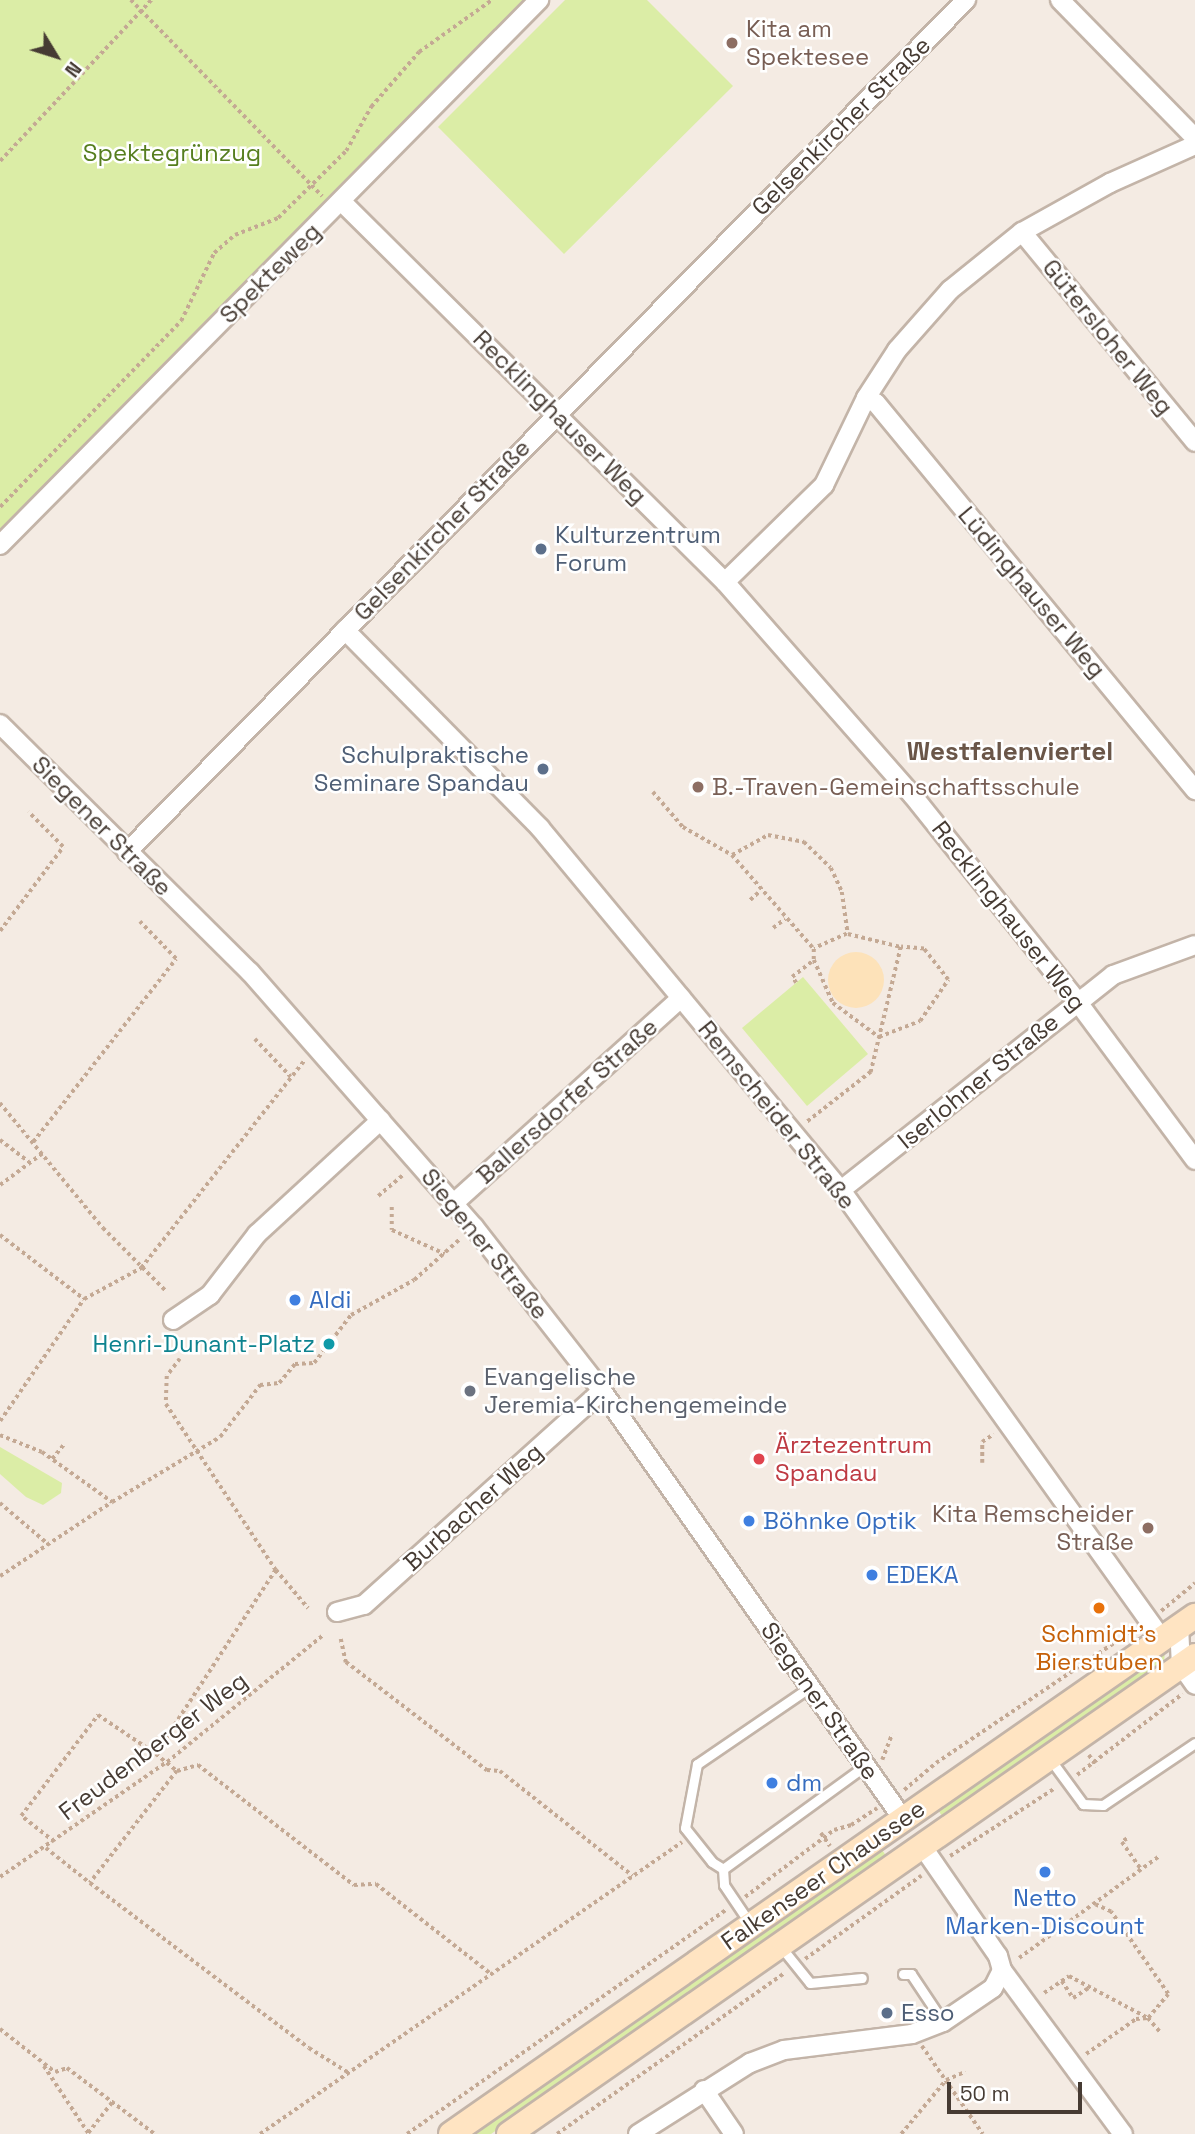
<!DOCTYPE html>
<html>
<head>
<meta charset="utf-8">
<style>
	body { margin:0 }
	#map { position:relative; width:1195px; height:2134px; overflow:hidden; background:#f4ebe3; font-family:"Space Grotesk",sans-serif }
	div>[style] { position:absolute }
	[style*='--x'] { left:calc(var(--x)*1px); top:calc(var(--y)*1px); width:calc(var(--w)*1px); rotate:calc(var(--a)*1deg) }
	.green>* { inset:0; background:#dbeda6 }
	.sand>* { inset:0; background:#fde2b9 }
	.round { border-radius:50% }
	.path>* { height:3.5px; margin-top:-1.75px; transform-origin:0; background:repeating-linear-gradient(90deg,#c4a994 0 3.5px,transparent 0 7px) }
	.roads { filter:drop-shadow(2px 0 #c3b4a8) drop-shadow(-2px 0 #c3b4a8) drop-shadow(0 2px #c3b4a8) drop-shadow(0 -2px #c3b4a8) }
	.service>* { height:9px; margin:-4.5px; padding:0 4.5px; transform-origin:4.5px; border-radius:4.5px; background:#fff }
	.minor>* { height:18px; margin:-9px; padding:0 9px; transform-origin:9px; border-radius:9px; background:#fff }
	.secondary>* { height:24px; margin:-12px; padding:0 12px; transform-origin:12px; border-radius:12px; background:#ffe4c2 }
	.dots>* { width:19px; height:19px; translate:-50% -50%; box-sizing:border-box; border:4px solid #fff; border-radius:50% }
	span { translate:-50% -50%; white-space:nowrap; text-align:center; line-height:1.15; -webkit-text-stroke:5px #fff; paint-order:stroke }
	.education-label { font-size:24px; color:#785e54 }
	.left { translate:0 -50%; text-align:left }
	.right { translate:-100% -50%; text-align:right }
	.street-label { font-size:24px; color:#463b33 }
	.park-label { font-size:24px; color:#567e1f }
	.service-label { font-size:24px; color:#4e5e75 }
	.shop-label { font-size:24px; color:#366cbe }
	.culture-label { font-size:24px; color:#0d838f }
	.worship-label { font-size:24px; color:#5b616d }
	.health-label { font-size:24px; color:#be3a42 }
	.food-label { font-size:24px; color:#c56008 }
	.neighbourhood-label { font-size:26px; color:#6a5648; font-weight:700 }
	.north { position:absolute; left:21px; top:21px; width:70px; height:70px; -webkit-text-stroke:5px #fff; paint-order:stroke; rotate:128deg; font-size:19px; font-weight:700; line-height:28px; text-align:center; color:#463b33 }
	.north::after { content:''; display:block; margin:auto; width:24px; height:32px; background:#463b33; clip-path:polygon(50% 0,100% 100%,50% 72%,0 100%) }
	.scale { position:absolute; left:947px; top:2082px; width:135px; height:32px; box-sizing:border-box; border:4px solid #463b33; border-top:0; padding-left:9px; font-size:21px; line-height:24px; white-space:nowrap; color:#463b33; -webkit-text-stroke:5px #fff; paint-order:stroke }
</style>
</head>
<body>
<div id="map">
	<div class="green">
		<div style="clip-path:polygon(0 0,525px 0,0 531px)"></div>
		<div style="clip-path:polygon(565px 0,647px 0,733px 86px,564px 254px,438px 127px)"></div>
		<div style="clip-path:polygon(803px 977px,868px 1054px,807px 1106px,742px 1028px)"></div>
		<div style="clip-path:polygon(0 1447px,62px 1483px,61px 1493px,43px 1505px,26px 1497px,0 1474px)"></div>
		<div style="clip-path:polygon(1165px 1650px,1164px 1664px,943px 1818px,937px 1808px)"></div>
		<div style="clip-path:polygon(880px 1847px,887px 1857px,491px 2134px,468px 2134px)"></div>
	</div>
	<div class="sand">
		<div class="round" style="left:828px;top:952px;width:56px;height:56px"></div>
	</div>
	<div class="path">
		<div style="--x:131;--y:0;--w:274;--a:45.7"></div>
		<div style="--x:0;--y:161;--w:221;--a:-46.8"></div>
		<div style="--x:0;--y:507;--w:260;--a:-45.8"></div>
		<div style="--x:181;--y:321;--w:76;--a:-64.1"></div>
		<div style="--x:214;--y:253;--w:28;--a:-41"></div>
		<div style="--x:235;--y:235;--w:46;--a:-21.6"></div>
		<div style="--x:278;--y:218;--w:95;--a:-44.6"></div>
		<div style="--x:346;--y:151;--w:51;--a:-60.4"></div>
		<div style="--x:371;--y:107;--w:73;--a:-48.9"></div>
		<div style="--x:419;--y:52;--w:90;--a:-35.5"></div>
		<div style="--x:653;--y:792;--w:46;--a:49.4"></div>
		<div style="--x:683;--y:827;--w:56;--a:29.7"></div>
		<div style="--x:732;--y:855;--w:41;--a:-29.1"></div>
		<div style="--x:768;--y:835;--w:37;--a:11"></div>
		<div style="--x:804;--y:842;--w:37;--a:44"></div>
		<div style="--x:831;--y:868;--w:26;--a:65"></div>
		<div style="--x:842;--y:892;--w:42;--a:81.9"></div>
		<div style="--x:848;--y:934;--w:55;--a:13.8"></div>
		<div style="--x:901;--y:947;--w:129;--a:103.5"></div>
		<div style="--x:871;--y:1072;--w:83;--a:141.9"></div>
		<div style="--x:732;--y:855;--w:125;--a:48.9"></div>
		<div style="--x:750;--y:900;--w:13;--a:-42"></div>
		<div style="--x:773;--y:928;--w:15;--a:-37"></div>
		<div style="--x:0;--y:931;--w:105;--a:-53.1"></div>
		<div style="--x:63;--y:847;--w:49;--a:-135"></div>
		<div style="--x:847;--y:934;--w:36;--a:156"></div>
		<div style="--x:814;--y:949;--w:11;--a:90"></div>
		<div style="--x:814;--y:960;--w:47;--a:66.2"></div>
		<div style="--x:833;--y:1003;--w:57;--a:36.5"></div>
		<div style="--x:879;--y:1037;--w:44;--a:-21.3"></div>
		<div style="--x:920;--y:1021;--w:50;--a:-55.7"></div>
		<div style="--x:948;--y:980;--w:39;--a:-128"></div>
		<div style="--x:924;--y:949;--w:23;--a:-175"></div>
		<div style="--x:796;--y:983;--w:7;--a:-124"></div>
		<div style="--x:792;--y:977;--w:28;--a:-38"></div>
		<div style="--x:255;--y:1039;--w:52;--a:46.5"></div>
		<div style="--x:0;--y:1103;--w:162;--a:50.5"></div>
		<div style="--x:103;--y:1228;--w:89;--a:45"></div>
		<div style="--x:0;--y:1140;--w:36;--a:37"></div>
		<div style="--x:33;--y:1142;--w:232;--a:-52"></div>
		<div style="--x:176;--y:959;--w:52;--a:-134.2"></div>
		<div style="--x:0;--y:1185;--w:54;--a:-36.7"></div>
		<div style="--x:378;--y:1196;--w:34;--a:-40"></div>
		<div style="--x:392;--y:1207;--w:23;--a:90"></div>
		<div style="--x:392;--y:1230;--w:58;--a:24.4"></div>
		<div style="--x:0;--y:1235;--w:106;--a:37.3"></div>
		<div style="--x:84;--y:1299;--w:65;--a:-28.5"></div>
		<div style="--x:141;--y:1268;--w:263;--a:-51.8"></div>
		<div style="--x:180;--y:1359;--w:21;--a:127"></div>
		<div style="--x:167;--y:1376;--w:28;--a:92"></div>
		<div style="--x:166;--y:1404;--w:199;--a:56.5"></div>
		<div style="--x:276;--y:1570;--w:50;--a:49.9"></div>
		<div style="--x:0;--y:1421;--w:148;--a:-55.5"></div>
		<div style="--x:0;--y:1435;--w:45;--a:22"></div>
		<div style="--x:42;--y:1452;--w:86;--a:35.5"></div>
		<div style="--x:112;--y:1502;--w:126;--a:-31"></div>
		<div style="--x:220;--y:1437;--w:66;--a:-52.4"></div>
		<div style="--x:260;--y:1385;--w:19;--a:-6"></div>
		<div style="--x:279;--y:1383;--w:25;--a:-50"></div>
		<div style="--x:295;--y:1364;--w:19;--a:-3"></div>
		<div style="--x:314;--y:1363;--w:61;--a:-52.4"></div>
		<div style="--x:351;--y:1315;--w:72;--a:-29.1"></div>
		<div style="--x:414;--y:1280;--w:63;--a:-41.8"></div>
		<div style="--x:52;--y:1459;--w:19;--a:-51"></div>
		<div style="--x:982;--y:1463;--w:21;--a:-90"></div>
		<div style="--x:982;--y:1442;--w:14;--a:-34"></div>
		<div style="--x:0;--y:1503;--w:63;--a:40.5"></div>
		<div style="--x:276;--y:1570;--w:220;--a:123.1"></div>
		<div style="--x:156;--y:1754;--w:27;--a:39"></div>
		<div style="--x:177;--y:1771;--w:22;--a:-16"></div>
		<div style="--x:198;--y:1765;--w:197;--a:37.6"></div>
		<div style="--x:354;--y:1885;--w:22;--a:-3"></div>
		<div style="--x:376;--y:1884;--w:146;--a:38"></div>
		<div style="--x:0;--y:1576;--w:134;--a:-33.5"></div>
		<div style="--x:1161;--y:1611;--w:44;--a:-39.5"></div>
		<div style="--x:341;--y:1639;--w:24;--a:78"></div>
		<div style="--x:346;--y:1662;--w:178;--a:37.5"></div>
		<div style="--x:487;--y:1770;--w:13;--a:4"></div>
		<div style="--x:500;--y:1771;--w:169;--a:38.3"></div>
		<div style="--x:1089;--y:1755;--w:14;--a:56"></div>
		<div style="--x:882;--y:1760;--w:28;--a:-69"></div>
		<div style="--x:177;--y:1771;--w:142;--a:127.8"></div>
		<div style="--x:90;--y:1883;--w:274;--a:37"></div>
		<div style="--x:309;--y:2048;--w:47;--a:32"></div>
		<div style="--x:1077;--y:1775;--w:133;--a:-37.6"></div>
		<div style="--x:904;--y:1790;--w:42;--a:-40.2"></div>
		<div style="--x:936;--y:1763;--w:240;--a:-34"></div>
		<div style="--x:821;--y:1833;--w:16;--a:55"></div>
		<div style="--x:1127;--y:1839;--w:6;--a:149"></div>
		<div style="--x:1122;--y:1842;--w:33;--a:55"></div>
		<div style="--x:54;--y:1842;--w:42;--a:-141.8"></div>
		<div style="--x:21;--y:1816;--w:127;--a:-52.7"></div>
		<div style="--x:98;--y:1715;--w:70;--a:33.9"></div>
		<div style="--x:46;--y:1848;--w:56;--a:38.5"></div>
		<div style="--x:950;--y:1856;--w:125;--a:-32.9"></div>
		<div style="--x:0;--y:1877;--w:203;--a:-34.6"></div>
		<div style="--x:167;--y:1762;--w:200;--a:-39.1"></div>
		<div style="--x:745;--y:1897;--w:111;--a:-37"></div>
		<div style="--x:834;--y:1830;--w:18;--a:-16"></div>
		<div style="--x:851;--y:1825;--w:31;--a:-33"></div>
		<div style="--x:1019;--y:1958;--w:172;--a:-36"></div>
		<div style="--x:805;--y:1959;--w:143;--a:-35.6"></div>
		<div style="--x:1062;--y:1981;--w:20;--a:57"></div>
		<div style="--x:1073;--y:1998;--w:20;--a:-33"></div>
		<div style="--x:1044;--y:1993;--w:30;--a:-34"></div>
		<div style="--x:1069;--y:1976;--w:89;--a:28"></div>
		<div style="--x:1148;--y:2018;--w:20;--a:49"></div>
		<div style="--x:0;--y:2029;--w:70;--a:38"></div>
		<div style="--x:55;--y:2072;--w:13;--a:-18"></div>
		<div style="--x:67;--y:2068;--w:110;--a:36.9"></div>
		<div style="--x:922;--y:2046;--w:107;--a:55.3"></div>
		<div style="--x:1086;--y:2054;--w:61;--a:-35"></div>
		<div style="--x:1136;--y:2019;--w:12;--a:-5"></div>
		<div style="--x:1148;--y:2018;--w:31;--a:-50"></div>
		<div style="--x:1168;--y:1994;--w:100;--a:-124.8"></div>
		<div style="--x:1111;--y:1912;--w:17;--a:-155"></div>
		<div style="--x:44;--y:2066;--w:82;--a:56.5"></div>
		<div style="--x:88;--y:2133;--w:39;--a:-52"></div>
		<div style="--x:260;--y:2134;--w:513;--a:-34.68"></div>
		<div style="--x:407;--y:2134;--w:391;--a:-35.1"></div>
		<div style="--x:557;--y:2134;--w:278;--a:-35.3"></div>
		<div style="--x:901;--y:2134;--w:70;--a:-50.2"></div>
		<div style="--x:946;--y:2080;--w:21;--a:-23"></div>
	</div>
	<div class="roads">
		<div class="service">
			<div style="--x:810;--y:1687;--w:137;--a:145.7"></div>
			<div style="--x:697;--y:1764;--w:65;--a:100.6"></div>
			<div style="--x:685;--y:1828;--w:43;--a:51.5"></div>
			<div style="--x:712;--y:1862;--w:13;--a:32"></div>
			<div style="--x:723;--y:1869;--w:175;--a:-36"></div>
			<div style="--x:1050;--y:1759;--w:56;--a:53.7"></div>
			<div style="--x:1083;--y:1804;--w:20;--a:3"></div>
			<div style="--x:1103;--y:1805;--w:111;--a:-34"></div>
			<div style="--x:723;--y:1869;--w:16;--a:86"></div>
			<div style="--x:724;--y:1885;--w:48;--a:56"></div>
			<div style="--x:781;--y:1947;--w:46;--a:51.1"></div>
			<div style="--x:810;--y:1983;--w:52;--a:-5.5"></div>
			<div style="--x:903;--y:1974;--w:8;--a:0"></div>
			<div style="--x:911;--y:1974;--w:58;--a:56.3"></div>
		</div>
		<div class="minor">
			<div style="--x:1060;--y:0;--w:193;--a:45.6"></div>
			<div style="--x:341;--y:201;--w:541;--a:44.78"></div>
			<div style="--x:725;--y:582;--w:285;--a:48.7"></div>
			<div style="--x:913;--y:796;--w:263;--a:51.3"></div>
			<div style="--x:1077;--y:1001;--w:198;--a:53.4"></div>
			<div style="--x:1022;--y:232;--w:272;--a:50.5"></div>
			<div style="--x:866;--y:398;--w:11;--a:27"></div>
			<div style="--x:876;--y:403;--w:502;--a:50.5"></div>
			<div style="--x:0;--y:545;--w:767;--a:-45.32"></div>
			<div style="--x:725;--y:582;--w:139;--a:-44.4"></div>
			<div style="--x:824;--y:485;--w:97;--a:-64.2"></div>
			<div style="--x:866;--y:398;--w:57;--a:-57.1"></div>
			<div style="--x:897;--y:350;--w:80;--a:-48.5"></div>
			<div style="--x:950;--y:290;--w:92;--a:-38.9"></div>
			<div style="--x:1022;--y:232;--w:101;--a:-29.1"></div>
			<div style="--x:1110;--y:183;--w:93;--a:-24.1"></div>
			<div style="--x:345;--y:630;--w:278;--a:45.4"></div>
			<div style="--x:540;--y:828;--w:471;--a:50.3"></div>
			<div style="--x:841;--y:1190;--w:552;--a:54.44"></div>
			<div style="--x:0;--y:724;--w:352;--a:44.8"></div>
			<div style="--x:250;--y:972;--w:339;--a:48.7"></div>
			<div style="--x:474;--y:1227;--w:208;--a:52"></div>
			<div style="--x:602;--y:1391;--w:523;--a:54.88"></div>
			<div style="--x:127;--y:852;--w:1196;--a:-45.44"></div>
			<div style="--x:841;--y:1190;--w:347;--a:-38.3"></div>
			<div style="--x:1113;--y:975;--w:87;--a:-20.1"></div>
			<div style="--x:454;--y:1203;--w:306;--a:-42.1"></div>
			<div style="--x:173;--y:1320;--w:45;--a:-34"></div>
			<div style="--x:210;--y:1295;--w:77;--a:-52.4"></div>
			<div style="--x:257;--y:1234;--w:168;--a:-42.6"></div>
			<div style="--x:337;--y:1612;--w:28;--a:-15"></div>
			<div style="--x:364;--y:1605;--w:320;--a:-42"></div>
			<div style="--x:1179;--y:1627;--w:38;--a:87"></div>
			<div style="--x:1181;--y:1665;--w:24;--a:55"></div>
			<div style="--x:1002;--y:1970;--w:204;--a:53.6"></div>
			<div style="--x:704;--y:2090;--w:53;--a:55.7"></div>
			<div style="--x:638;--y:2134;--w:133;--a:-32.4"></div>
			<div style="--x:750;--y:2063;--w:36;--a:-21"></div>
			<div style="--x:784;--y:2050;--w:129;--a:-7.1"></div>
			<div style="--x:912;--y:2034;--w:33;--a:-21"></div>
			<div style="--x:943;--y:2022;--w:60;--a:-34.2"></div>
			<div style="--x:993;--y:1988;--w:20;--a:-63"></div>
			<div style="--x:1002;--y:1970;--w:15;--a:-106"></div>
			<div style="--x:998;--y:1956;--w:134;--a:-124.6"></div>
		</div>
		<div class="secondary">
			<div style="--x:451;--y:2134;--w:907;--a:-34.85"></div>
			<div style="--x:509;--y:2134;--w:836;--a:-34.87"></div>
		</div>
	</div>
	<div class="dots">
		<div style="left:732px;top:43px;background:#8d6e63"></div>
		<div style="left:541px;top:549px;background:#5c6f8a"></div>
		<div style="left:543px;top:769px;background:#5c6f8a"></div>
		<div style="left:698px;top:787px;background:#8d6e63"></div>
		<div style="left:295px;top:1300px;background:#3f7fe0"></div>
		<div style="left:329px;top:1344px;background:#0f9aa8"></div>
		<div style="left:470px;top:1391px;background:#6b7280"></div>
		<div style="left:759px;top:1459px;background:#e0444e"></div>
		<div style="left:749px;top:1521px;background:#3f7fe0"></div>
		<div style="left:1148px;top:1528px;background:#8d6e63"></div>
		<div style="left:872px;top:1575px;background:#3f7fe0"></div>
		<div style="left:1099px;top:1608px;background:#e8710a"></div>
		<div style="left:772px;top:1783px;background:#3f7fe0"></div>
		<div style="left:1045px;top:1872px;background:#3f7fe0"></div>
		<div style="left:887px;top:2013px;background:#5c6f8a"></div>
	</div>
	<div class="education-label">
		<span class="left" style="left:746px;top:43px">Kita am<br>Spektesee</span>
		<span class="left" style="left:712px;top:787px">B.-Traven-Gemeinschaftsschule</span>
		<span class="right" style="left:1134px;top:1528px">Kita Remscheider<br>Straße</span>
	</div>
	<div class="street-label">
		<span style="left:841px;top:126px;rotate:-45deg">Gelsenkircher Straße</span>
		<span style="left:270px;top:273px;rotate:-45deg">Spekteweg</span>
		<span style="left:1108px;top:337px;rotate:51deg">Gütersloher Weg</span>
		<span style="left:560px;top:417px;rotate:45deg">Recklinghauser Weg</span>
		<span style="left:442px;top:530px;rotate:-46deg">Gelsenkircher Straße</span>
		<span style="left:1032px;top:592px;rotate:50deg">Lüdinghauser Weg</span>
		<span style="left:102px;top:826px;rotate:45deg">Siegener Straße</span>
		<span style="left:1009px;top:916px;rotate:52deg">Recklinghauser Weg</span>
		<span style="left:978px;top:1081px;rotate:-39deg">Iserlohner Straße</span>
		<span style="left:567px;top:1101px;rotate:-42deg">Ballersdorfer Straße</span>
		<span style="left:777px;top:1115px;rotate:51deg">Remscheider Straße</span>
		<span style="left:485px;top:1244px;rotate:51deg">Siegener Straße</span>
		<span style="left:473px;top:1507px;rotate:-42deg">Burbacher Weg</span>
		<span style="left:820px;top:1701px;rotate:55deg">Siegener Straße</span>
		<span style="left:153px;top:1746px;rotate:-37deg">Freudenberger Weg</span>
		<span style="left:823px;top:1875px;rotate:-35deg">Falkenseer Chaussee</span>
	</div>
	<div class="park-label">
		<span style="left:172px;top:153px">Spektegrünzug</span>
	</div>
	<div class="service-label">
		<span class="left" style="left:555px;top:549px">Kulturzentrum<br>Forum</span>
		<span class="right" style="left:529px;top:769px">Schulpraktische<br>Seminare Spandau</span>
		<span class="left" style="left:901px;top:2013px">Esso</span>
	</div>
	<div class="shop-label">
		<span class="left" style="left:309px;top:1300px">Aldi</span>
		<span class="left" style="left:763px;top:1521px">Böhnke Optik</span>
		<span class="left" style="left:886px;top:1575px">EDEKA</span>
		<span class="left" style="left:786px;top:1783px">dm</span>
		<span style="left:1045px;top:1912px">Netto<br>Marken-Discount</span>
	</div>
	<div class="culture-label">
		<span class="right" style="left:315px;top:1344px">Henri-Dunant-Platz</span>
	</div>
	<div class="worship-label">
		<span class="left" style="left:484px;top:1391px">Evangelische<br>Jeremia-Kirchengemeinde</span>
	</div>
	<div class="health-label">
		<span class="left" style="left:775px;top:1459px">Ärztezentrum<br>Spandau</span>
	</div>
	<div class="food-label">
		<span style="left:1099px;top:1648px">Schmidt's<br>Bierstuben</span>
	</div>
	<div class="neighbourhood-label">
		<span style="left:1010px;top:752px">Westfalenviertel</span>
	</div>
	<div class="north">N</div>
	<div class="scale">50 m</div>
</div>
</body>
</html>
